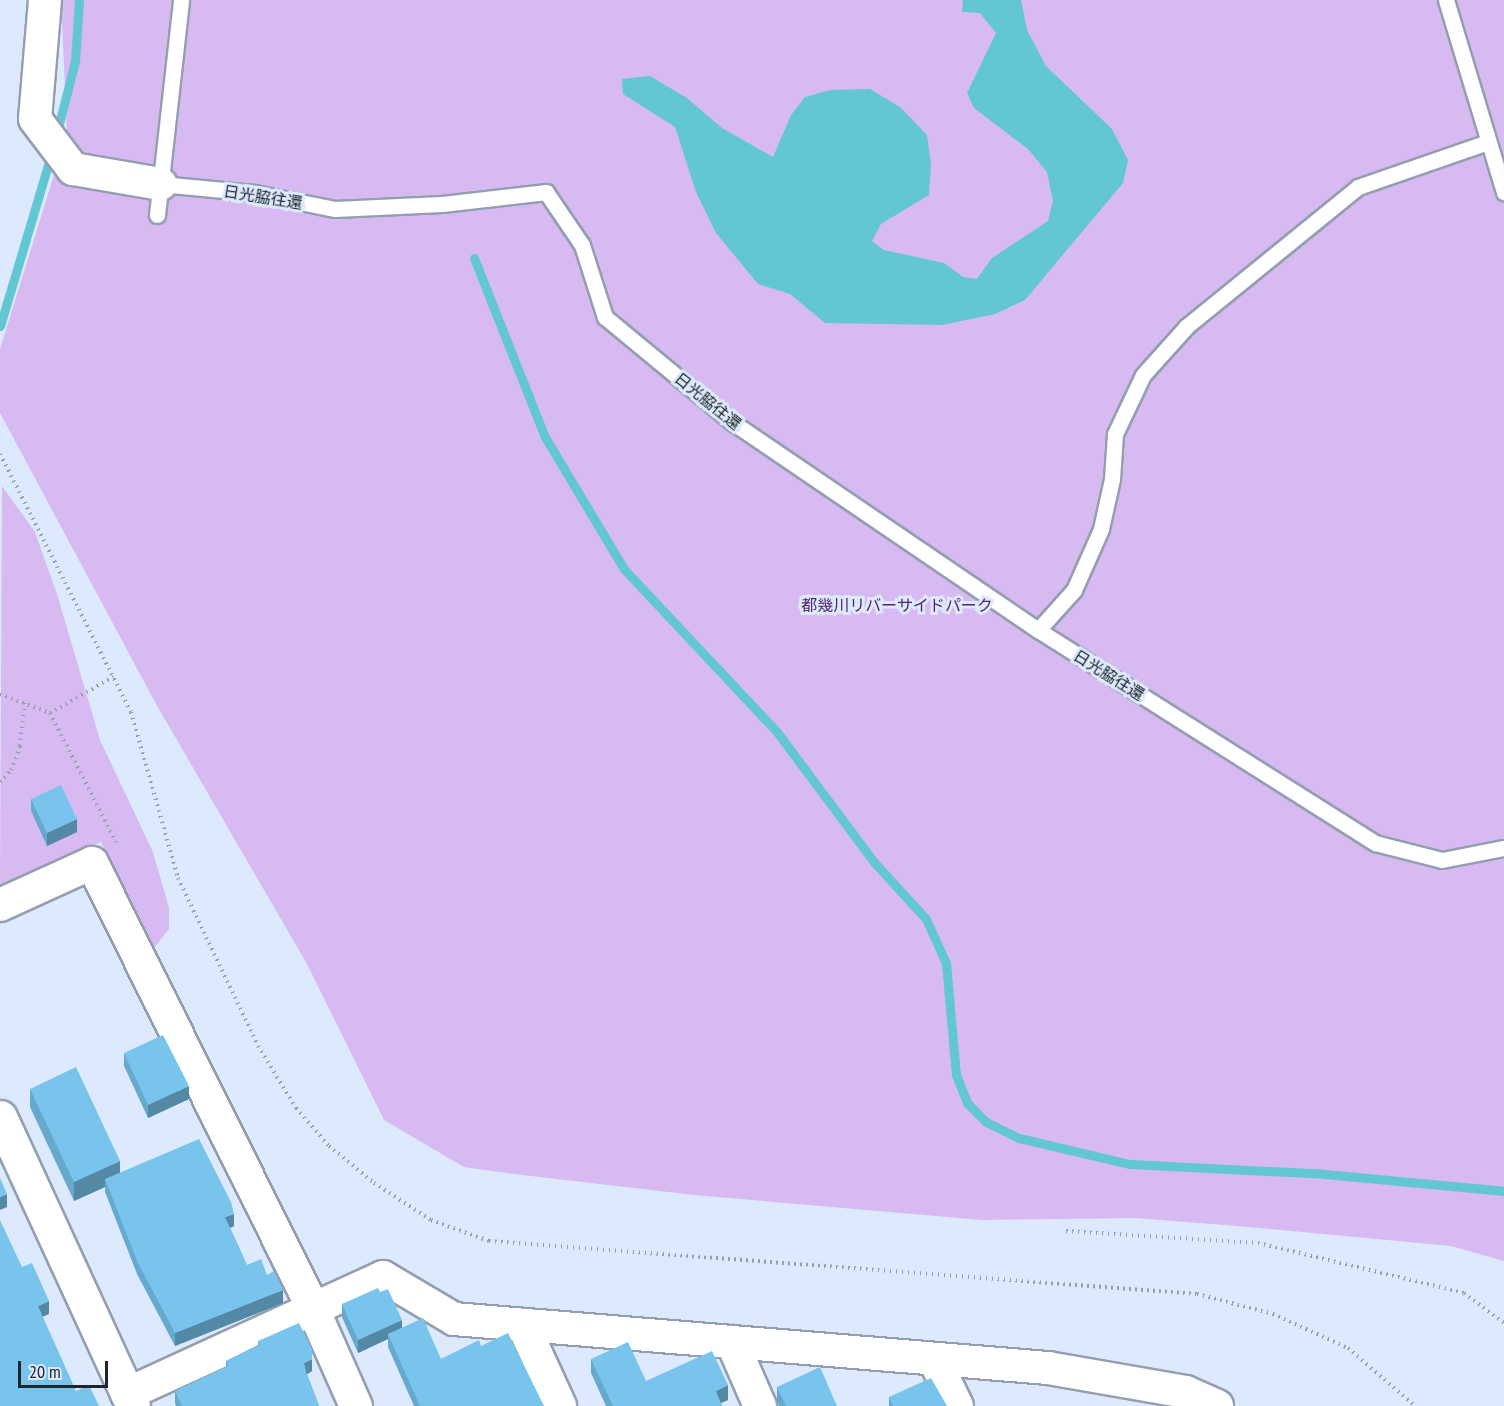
<!DOCTYPE html>
<html>
<head>
<meta charset="utf-8">
<style>
	body { margin:0 }
	#map { position:relative; width:1504px; height:1406px; overflow:hidden; background:#ddeafd; font-family:"PT Sans Narrow","Noto Sans JP",sans-serif }
	div>[style] { position:absolute }
	[style*='--x'] { left:calc(var(--x)*1px); top:calc(var(--y)*1px); width:calc(var(--w)*1px); rotate:calc(var(--a)*1deg) }
	.green>* { inset:0; background:#d7baf1 }
	.water>* { inset:0; background:#62c6d5 }
	.stream>* { height:9px; margin:-4.5px; padding:0 4.5px; transform-origin:4.5px; border-radius:4.5px; background:#62c6d5 }
	.path>* { height:4px; margin-top:-2px; transform-origin:0; background:repeating-linear-gradient(90deg,#959fad 0 1.5px,transparent 0 6px) }
	.roads { filter:drop-shadow(2px 0 #939fb1) drop-shadow(-2px 0 #939fb1) drop-shadow(0 2px #939fb1) drop-shadow(0 -2px #939fb1) }
	.service>* { height:15px; margin:-7.5px; padding:0 7.5px; transform-origin:7.5px; border-radius:7.5px; background:#fff }
	.minor>* { height:32px; margin:-16px; padding:0 16px; transform-origin:16px; border-radius:16px; background:#fff }
	.tertiary>* { height:33px; margin:-16.5px; padding:0 16.5px; transform-origin:16.5px; border-radius:16.5px; background:#fff }
	.wall>* { inset:0; background:#67a9cc }
	.shaded-wall>* { inset:0; background:#5489a6 }
	.building>* { inset:0; background:#78c4ed }
	span { translate:-50% -50%; white-space:nowrap; text-align:center; line-height:1.15; -webkit-text-stroke:6px #ddeafd; paint-order:stroke }
	.street-label { font-size:16px; color:#20252c }
	.park-label { font-size:16px; color:#50266f }
	.scale { position:absolute; left:18px; top:1361px; width:90px; height:27px; box-sizing:border-box; border:3px solid #20252c; border-top:0; padding-left:8px; font-size:18px; line-height:21px; white-space:nowrap; color:#20252c; -webkit-text-stroke:4px #ddeafd; paint-order:stroke }
</style>
</head>
<body>
<div id="map">
	<div class="green">
		<div style="clip-path:polygon(61px 0,1504px 0,1504px 1261px,1451px 1246px,1237px 1226px,1135px 1218px,982px 1220px,694px 1195px,514px 1174px,464px 1167px,384px 1120px,307px 964px,156px 704px,0 413px,0 349px,67px 133px)"></div>
		<div style="clip-path:polygon(2px 486px,35px 532px,57px 594px,100px 740px,153px 852px,169px 908px,169px 929px,154px 948px,101px 842px,0 885px)"></div>
	</div>
	<div class="water">
		<div style="clip-path:polygon(963px 0,1021px 0,1027px 30px,1046px 66px,1112px 129px,1128px 160px,1123px 183px,1025px 300px,995px 314px,942px 325px,825px 323px,790px 294px,758px 284px,716px 233px,696px 192px,675px 127px,623px 94px,622px 79px,650px 76px,687px 98px,722px 128px,773px 157px,791px 115px,805px 97px,830px 90px,870px 89px,900px 107px,927px 135px,931px 165px,929px 195px,881px 224px,872px 241px,884px 250px,944px 263px,963px 277px,977px 279px,992px 258px,1048px 221px,1053px 201px,1047px 172px,1028px 149px,974px 108px,967px 93px,996px 33px,980px 13px,962px 12px)"></div>
	</div>
	<div class="stream">
		<div style="--x:56;--y:136;--w:77;--a:-75.8"></div>
		<div style="--x:75;--y:61;--w:61;--a:-86.2"></div>
		<div style="--x:474;--y:258;--w:193;--a:68.4"></div>
		<div style="--x:545;--y:437;--w:154;--a:59.1"></div>
		<div style="--x:624;--y:569;--w:224;--a:46.8"></div>
		<div style="--x:777;--y:732;--w:162;--a:53.3"></div>
		<div style="--x:874;--y:862;--w:77;--a:47.6"></div>
		<div style="--x:926;--y:919;--w:48;--a:65.6"></div>
		<div style="--x:946;--y:963;--w:112;--a:84.9"></div>
		<div style="--x:956;--y:1075;--w:31;--a:68"></div>
		<div style="--x:968;--y:1104;--w:25;--a:45"></div>
		<div style="--x:986;--y:1122;--w:37;--a:26"></div>
		<div style="--x:1019;--y:1138;--w:114;--a:13.2"></div>
		<div style="--x:1130;--y:1164;--w:195;--a:2.9"></div>
		<div style="--x:1325;--y:1174;--w:180;--a:5.4"></div>
		<div style="--x:0;--y:326;--w:182;--a:-73.4"></div>
	</div>
	<div class="path">
		<div style="--x:0;--y:454;--w:289;--a:63.1"></div>
		<div style="--x:131;--y:712;--w:173;--a:74.2"></div>
		<div style="--x:178;--y:878;--w:186;--a:64.5"></div>
		<div style="--x:258;--y:1046;--w:73;--a:58.5"></div>
		<div style="--x:296;--y:1108;--w:50;--a:49"></div>
		<div style="--x:329;--y:1146;--w:58;--a:39.4"></div>
		<div style="--x:374;--y:1183;--w:68;--a:33"></div>
		<div style="--x:431;--y:1220;--w:62;--a:19.9"></div>
		<div style="--x:489;--y:1241;--w:710;--a:4.28"></div>
		<div style="--x:1197;--y:1294;--w:79;--a:14.7"></div>
		<div style="--x:1273;--y:1314;--w:82;--a:24.4"></div>
		<div style="--x:1348;--y:1348;--w:89;--a:40.9"></div>
		<div style="--x:0;--y:694;--w:53;--a:20.8"></div>
		<div style="--x:50;--y:713;--w:145;--a:62.9"></div>
		<div style="--x:50;--y:713;--w:73;--a:-29.7"></div>
		<div style="--x:0;--y:782;--w:16;--a:-47"></div>
		<div style="--x:11;--y:770;--w:26;--a:-69"></div>
		<div style="--x:20;--y:746;--w:45;--a:-83.7"></div>
		<div style="--x:1066;--y:1231;--w:192;--a:3.6"></div>
		<div style="--x:1258;--y:1243;--w:212;--a:13.6"></div>
		<div style="--x:1464;--y:1293;--w:50;--a:36.9"></div>
	</div>
	<div class="roads">
		<div class="service">
			<div style="--x:1446;--y:0;--w:201;--a:73.2"></div>
			<div style="--x:161;--y:184;--w:94;--a:5.5"></div>
			<div style="--x:255;--y:193;--w:82;--a:11.3"></div>
			<div style="--x:335;--y:209;--w:107;--a:-2.7"></div>
			<div style="--x:442;--y:204;--w:105;--a:-6.6"></div>
			<div style="--x:546;--y:192;--w:64;--a:55.8"></div>
			<div style="--x:582;--y:245;--w:76;--a:72.3"></div>
			<div style="--x:605;--y:317;--w:165;--a:39.6"></div>
			<div style="--x:732;--y:422;--w:370;--a:34.2"></div>
			<div style="--x:1038;--y:630;--w:399;--a:32.3"></div>
			<div style="--x:1375;--y:843;--w:69;--a:14.2"></div>
			<div style="--x:1442;--y:860;--w:63;--a:-11"></div>
			<div style="--x:157;--y:215;--w:216;--a:-83.6"></div>
			<div style="--x:1038;--y:630;--w:54;--a:-48"></div>
			<div style="--x:1074;--y:590;--w:67;--a:-66.1"></div>
			<div style="--x:1101;--y:529;--w:51;--a:-77.6"></div>
			<div style="--x:1112;--y:479;--w:45;--a:-86.2"></div>
			<div style="--x:1115;--y:434;--w:65;--a:-64.6"></div>
			<div style="--x:1143;--y:375;--w:66;--a:-48.1"></div>
			<div style="--x:1187;--y:326;--w:220;--a:-39.1"></div>
			<div style="--x:1358;--y:187;--w:138;--a:-19.1"></div>
		</div>
		<div class="minor">
			<div style="--x:45;--y:0;--w:119;--a:94.8"></div>
			<div style="--x:35;--y:119;--w:63;--a:52.8"></div>
			<div style="--x:73;--y:169;--w:89;--a:9.7"></div>
			<div style="--x:0;--y:905;--w:101;--a:-24.5"></div>
			<div style="--x:92;--y:863;--w:498;--a:63.6"></div>
			<div style="--x:313;--y:1309;--w:77;--a:-24.6"></div>
			<div style="--x:383;--y:1277;--w:82;--a:30.6"></div>
			<div style="--x:454;--y:1319;--w:596;--a:4.72"></div>
			<div style="--x:1048;--y:1368;--w:140;--a:9.9"></div>
			<div style="--x:1186;--y:1392;--w:34;--a:24"></div>
			<div style="--x:523;--y:1325;--w:89;--a:65.4"></div>
			<div style="--x:732;--y:1342;--w:70;--a:66.4"></div>
			<div style="--x:934;--y:1359;--w:52;--a:63.9"></div>
			<div style="--x:127;--y:1394;--w:205;--a:-24.6"></div>
			<div style="--x:313;--y:1309;--w:106;--a:66.1"></div>
		</div>
		<div class="tertiary">
			<div style="--x:0;--y:1117;--w:318;--a:65.3"></div>
		</div>
	</div>
	<div class="wall">
		<div style="clip-path:polygon(31px 799px,77px 832px,47px 846px,31px 811px)"></div>
		<div style="clip-path:polygon(124px 1053px,189px 1099px,148px 1118px,124px 1066px)"></div>
		<div style="clip-path:polygon(30px 1089px,120px 1173px,234px 1226px,230px 1228px,247px 1265px,267px 1275px,283px 1303px,175px 1346px,137px 1274px,105px 1192px,105px 1187px,74px 1201px,30px 1107px)"></div>
		<div style="clip-path:polygon(380px 1292px,402px 1328px,441px 1359px,481px 1346px,544px 1406px,414px 1406px,388px 1347px,388px 1339px,358px 1353px,342px 1317px,342px 1304px)"></div>
		<div style="clip-path:polygon(258px 1341px,312px 1371px,307px 1374px,319px 1406px,176px 1406px,175px 1403px,175px 1391px,226px 1367px,226px 1361px,258px 1345px)"></div>
		<div style="clip-path:polygon(591px 1359px,646px 1381px,728px 1400px,721px 1403px,722px 1406px,606px 1406px,591px 1373px)"></div>
		<div style="clip-path:polygon(777px 1387px,837px 1406px,779px 1406px,777px 1402px)"></div>
		<div style="clip-path:polygon(889px 1397px,947px 1406px,889px 1406px)"></div>
	</div>
	<div class="shaded-wall">
		<div style="clip-path:polygon(77px 819px,77px 832px,47px 846px,47px 833px)"></div>
		<div style="clip-path:polygon(189px 1086px,189px 1099px,148px 1118px,148px 1105px)"></div>
		<div style="clip-path:polygon(120px 1161px,120px 1180px,105px 1179px,105px 1187px,74px 1201px,74px 1182px)"></div>
		<div style="clip-path:polygon(7px 1194px,7px 1207px,0 1210px,0 1197px)"></div>
		<div style="clip-path:polygon(234px 1214px,234px 1226px,225px 1230px,225px 1217px)"></div>
		<div style="clip-path:polygon(283px 1290px,283px 1303px,175px 1346px,175px 1333px)"></div>
		<div style="clip-path:polygon(49px 1301px,49px 1314px,38px 1319px,38px 1306px)"></div>
		<div style="clip-path:polygon(402px 1320px,402px 1333px,388px 1334px,388px 1339px,358px 1353px,358px 1340px)"></div>
		<div style="clip-path:polygon(312px 1359px,312px 1371px,304px 1376px,304px 1363px)"></div>
		<div style="clip-path:polygon(728px 1385px,728px 1400px,716px 1405px,716px 1391px)"></div>
	</div>
	<div class="building">
		<div style="clip-path:polygon(61px 785px,77px 819px,47px 833px,31px 799px)"></div>
		<div style="clip-path:polygon(163px 1035px,189px 1086px,148px 1105px,124px 1053px)"></div>
		<div style="clip-path:polygon(76px 1067px,120px 1161px,74px 1182px,30px 1089px)"></div>
		<div style="clip-path:polygon(199px 1139px,231px 1202px,234px 1214px,225px 1217px,247px 1265px,261px 1259px,267px 1275px,274px 1271px,283px 1290px,175px 1333px,137px 1261px,105px 1179px)"></div>
		<div style="clip-path:polygon(0 1178px,7px 1194px,0 1197px)"></div>
		<div style="clip-path:polygon(0 1220px,22px 1267px,32px 1263px,49px 1301px,38px 1306px,76px 1391px,89px 1385px,99px 1406px,0 1406px)"></div>
		<div style="clip-path:polygon(378px 1288px,380px 1292px,388px 1289px,402px 1320px,358px 1340px,342px 1304px)"></div>
		<div style="clip-path:polygon(423px 1318px,441px 1359px,479px 1340px,481px 1346px,508px 1333px,544px 1406px,420px 1406px,388px 1334px)"></div>
		<div style="clip-path:polygon(299px 1323px,312px 1349px,312px 1359px,304px 1363px,306px 1372px,319px 1406px,182px 1406px,175px 1391px,228px 1366px,226px 1361px,259px 1345px,258px 1341px)"></div>
		<div style="clip-path:polygon(628px 1342px,646px 1381px,712px 1351px,728px 1385px,716px 1391px,722px 1406px,613px 1406px,591px 1359px)"></div>
		<div style="clip-path:polygon(820px 1367px,837px 1406px,786px 1406px,777px 1387px)"></div>
		<div style="clip-path:polygon(931px 1378px,947px 1406px,893px 1406px,889px 1397px)"></div>
	</div>
	<div class="street-label">
		<span style="left:263px;top:197px;rotate:9deg">日光脇往還</span>
		<span style="left:708px;top:401px;rotate:39deg">日光脇往還</span>
		<span style="left:1109px;top:675px;rotate:32deg">日光脇往還</span>
	</div>
	<div class="park-label">
		<span style="left:897px;top:605px">都幾川リバーサイドパーク</span>
	</div>
	<div class="scale">20 m</div>
</div>
</body>
</html>
